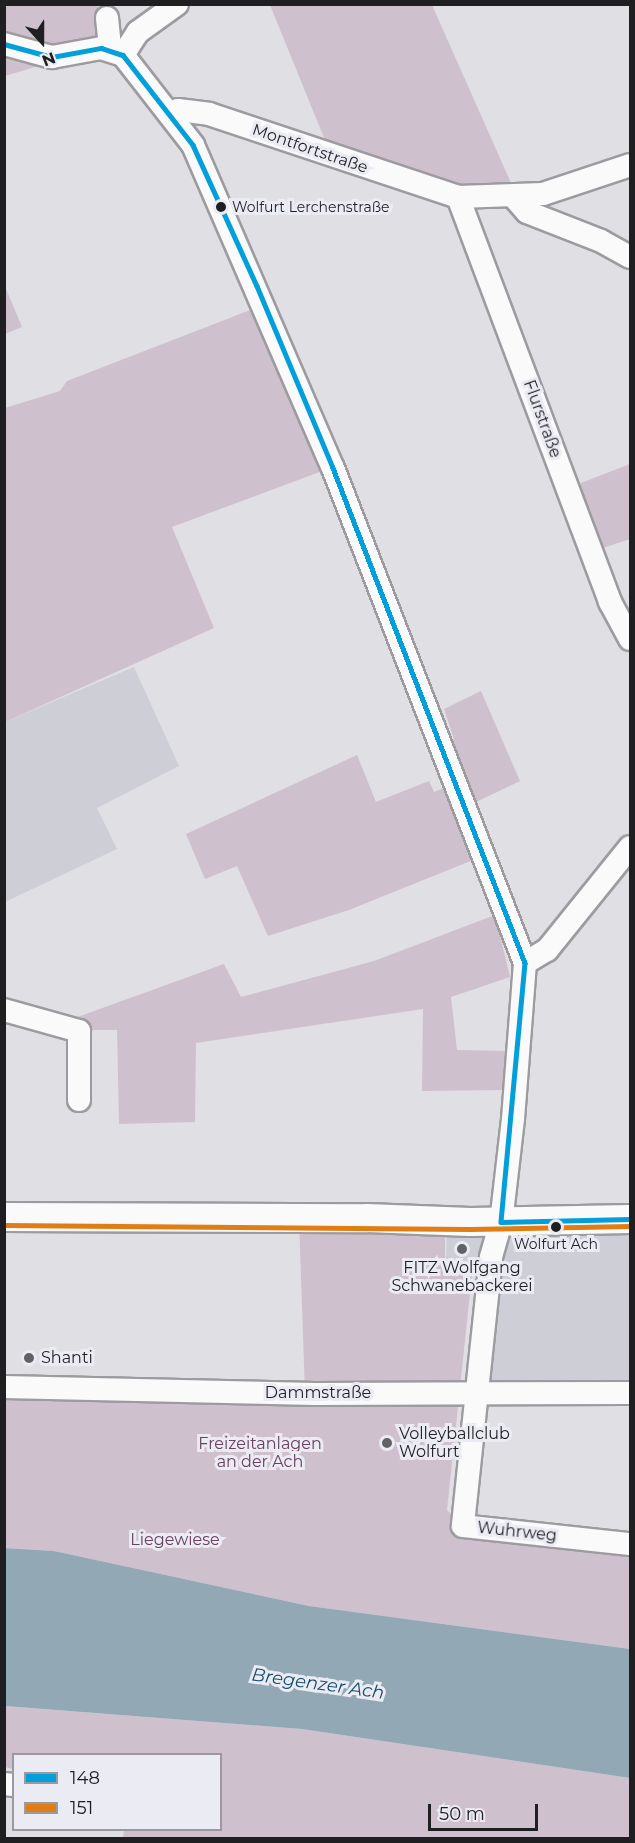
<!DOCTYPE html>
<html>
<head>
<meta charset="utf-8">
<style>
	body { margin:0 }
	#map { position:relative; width:635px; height:1843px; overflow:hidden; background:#dfdfe4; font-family:Montserrat,sans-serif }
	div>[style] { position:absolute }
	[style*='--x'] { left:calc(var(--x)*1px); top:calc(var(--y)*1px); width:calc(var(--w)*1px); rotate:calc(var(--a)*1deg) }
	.built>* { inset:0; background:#ceced7 }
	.green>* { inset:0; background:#cec1cd }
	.water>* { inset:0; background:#92a8b5 }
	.roads { filter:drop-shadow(2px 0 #9c9ca0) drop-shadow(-2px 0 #9c9ca0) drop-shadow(0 2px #9c9ca0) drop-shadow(0 -2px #9c9ca0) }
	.minor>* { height:22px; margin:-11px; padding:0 11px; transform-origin:11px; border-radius:11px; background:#fafafb }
	.major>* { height:28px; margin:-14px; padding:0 14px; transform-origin:14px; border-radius:14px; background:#fafafb }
	.bus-1>* { height:4.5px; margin:-2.25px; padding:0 2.25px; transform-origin:2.25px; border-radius:2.25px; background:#039fda }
	.bus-2>* { height:4.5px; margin:-2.25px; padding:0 2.25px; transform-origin:2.25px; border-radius:2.25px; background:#e07d14 }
	.dots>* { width:16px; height:16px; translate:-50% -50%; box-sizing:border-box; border:3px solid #ebebf3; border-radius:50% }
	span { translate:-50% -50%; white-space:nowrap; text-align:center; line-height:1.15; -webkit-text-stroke:6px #ebebf3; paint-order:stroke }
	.bus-label { font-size:14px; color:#1f1f22 }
	.left { translate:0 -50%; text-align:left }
	.street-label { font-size:16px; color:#1f1f22 }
	.poi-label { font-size:16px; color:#1f1f22 }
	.park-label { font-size:16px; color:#694162 }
	.water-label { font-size:18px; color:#164f6a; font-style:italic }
	.frame { position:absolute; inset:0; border:6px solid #1f1f22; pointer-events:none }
	.legend { position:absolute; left:12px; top:1753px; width:210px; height:78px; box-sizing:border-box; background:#ebebf3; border:2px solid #99999f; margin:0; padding:8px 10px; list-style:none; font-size:18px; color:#1f1f22 }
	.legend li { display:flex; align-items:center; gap:12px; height:30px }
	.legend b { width:30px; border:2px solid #99999f }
	.north { position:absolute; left:12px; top:12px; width:60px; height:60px; -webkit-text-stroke:4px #ebebf3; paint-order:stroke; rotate:159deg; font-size:16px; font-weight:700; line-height:24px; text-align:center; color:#1f1f22 }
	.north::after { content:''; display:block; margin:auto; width:21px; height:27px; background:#1f1f22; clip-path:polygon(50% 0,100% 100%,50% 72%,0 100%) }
	.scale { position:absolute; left:428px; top:1804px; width:110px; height:27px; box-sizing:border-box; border:3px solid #1f1f22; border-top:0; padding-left:8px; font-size:18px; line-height:21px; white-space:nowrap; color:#1f1f22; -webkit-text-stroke:4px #ebebf3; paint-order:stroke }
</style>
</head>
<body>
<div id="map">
	<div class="built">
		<div style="clip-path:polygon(134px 667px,179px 766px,97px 808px,117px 849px,5px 902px,5px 722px)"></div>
		<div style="clip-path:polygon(447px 1219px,630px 1219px,630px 1394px,478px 1395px,495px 1264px,446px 1263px)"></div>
	</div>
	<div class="green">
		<div style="clip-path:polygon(5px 5px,97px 5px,108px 45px,5px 76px)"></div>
		<div style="clip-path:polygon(270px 5px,432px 5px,515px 192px,447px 188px,329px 150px)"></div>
		<div style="clip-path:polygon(4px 284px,22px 327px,5px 334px,4px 333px)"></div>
		<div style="clip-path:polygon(263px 305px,325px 470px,172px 527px,214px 628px,5px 722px,5px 408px,60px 391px,67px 381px)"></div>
		<div style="clip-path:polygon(630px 464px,630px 539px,603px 548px,596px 543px,581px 501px,581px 483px)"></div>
		<div style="clip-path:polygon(481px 691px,520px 781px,474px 803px,451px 741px,454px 739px,444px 709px)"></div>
		<div style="clip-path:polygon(357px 755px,376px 802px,429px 781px,434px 792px,444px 788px,473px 860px,349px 910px,268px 936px,237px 866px,205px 879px,186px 834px)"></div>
		<div style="clip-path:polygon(495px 915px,510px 977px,451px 997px,457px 1050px,508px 1051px,505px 1090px,422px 1091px,423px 1009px,196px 1043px,195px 1122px,119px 1124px,117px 1030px,82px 1030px,61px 1023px,224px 964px,241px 997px,374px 961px)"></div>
		<div style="clip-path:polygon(299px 1219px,445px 1220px,445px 1264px,473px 1265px,447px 1510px,463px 1526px,630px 1546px,630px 1649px,309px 1606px,54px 1551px,5px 1548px,4px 1387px,305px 1394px)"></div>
		<div style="clip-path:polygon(4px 1706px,302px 1729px,630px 1778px,630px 1838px,123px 1838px,124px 1830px,220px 1830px,220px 1754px,14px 1754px,13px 1769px,5px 1767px)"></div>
	</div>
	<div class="water">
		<div style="clip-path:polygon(4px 1548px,54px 1551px,309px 1606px,630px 1649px,630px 1778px,302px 1729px,5px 1706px)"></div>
	</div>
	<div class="roads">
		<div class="minor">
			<div style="--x:107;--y:18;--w:30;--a:84"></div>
			<div style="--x:4;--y:44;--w:50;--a:15.2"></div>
			<div style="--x:52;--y:57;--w:50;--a:-10.4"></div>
			<div style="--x:101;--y:48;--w:23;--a:18"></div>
			<div style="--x:123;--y:55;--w:114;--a:52.1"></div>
			<div style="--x:193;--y:145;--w:352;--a:66.6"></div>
			<div style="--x:333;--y:468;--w:531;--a:68.8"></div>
			<div style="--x:525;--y:963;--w:156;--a:94.4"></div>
			<div style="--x:513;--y:1119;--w:104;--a:96.6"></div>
			<div style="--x:501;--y:1222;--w:37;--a:106"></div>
			<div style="--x:491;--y:1258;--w:269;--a:96"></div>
			<div style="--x:463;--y:1526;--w:168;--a:6.2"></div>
			<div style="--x:123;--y:55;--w:27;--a:-57"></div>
			<div style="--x:138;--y:32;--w:48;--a:-35.7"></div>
			<div style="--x:171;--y:114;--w:8;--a:-30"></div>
			<div style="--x:178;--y:110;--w:31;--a:7"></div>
			<div style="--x:209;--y:114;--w:262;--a:18.4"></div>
			<div style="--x:458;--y:197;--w:85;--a:-2"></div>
			<div style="--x:543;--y:194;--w:92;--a:-18.4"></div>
			<div style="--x:513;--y:196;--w:21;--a:49"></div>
			<div style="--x:527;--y:212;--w:79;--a:21.4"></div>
			<div style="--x:601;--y:241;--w:33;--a:29"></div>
			<div style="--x:458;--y:197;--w:433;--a:69.4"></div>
			<div style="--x:610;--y:602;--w:42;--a:61.6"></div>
			<div style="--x:525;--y:963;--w:26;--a:-31"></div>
			<div style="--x:547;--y:950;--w:132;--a:-51.1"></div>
			<div style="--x:4;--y:1010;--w:78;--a:15.6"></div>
			<div style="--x:79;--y:1031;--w:69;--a:90"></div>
			<div style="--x:4;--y:1387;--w:311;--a:1.3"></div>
			<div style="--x:315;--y:1394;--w:315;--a:-0.2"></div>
			<div style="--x:4;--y:1784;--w:10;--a:6"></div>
		</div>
		<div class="major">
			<div style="--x:4;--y:1217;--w:363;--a:0.2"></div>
			<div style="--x:367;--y:1218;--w:103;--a:2.2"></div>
			<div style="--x:470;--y:1222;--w:160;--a:-1.1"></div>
		</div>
	</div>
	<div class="bus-1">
		<div style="--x:4;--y:44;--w:50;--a:15.2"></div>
		<div style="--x:52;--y:57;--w:50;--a:-10.4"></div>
		<div style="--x:101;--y:48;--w:23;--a:18"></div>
		<div style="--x:123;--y:55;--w:114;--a:52.1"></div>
		<div style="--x:193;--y:145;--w:155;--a:65.6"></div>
		<div style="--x:257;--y:286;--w:197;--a:67.3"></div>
		<div style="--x:333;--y:468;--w:531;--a:68.8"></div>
		<div style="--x:525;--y:963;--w:260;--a:95.3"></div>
		<div style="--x:501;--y:1222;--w:129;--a:-1.3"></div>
	</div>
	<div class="bus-2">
		<div style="--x:4;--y:1225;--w:466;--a:0.5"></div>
		<div style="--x:470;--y:1229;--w:160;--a:-1.1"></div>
	</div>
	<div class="dots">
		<div style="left:221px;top:207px;background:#1f1f22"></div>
		<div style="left:556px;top:1227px;background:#1f1f22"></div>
		<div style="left:462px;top:1249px;background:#626266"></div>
		<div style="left:29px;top:1358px;background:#626266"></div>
		<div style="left:387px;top:1443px;background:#626266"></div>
	</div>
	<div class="bus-label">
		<span class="left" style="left:232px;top:207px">Wolfurt Lerchenstraße</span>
		<span style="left:556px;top:1244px">Wolfurt Ach</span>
	</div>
	<div class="street-label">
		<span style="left:310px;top:149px;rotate:19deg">Montfortstraße</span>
		<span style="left:542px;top:419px;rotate:70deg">Flurstraße</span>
		<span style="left:318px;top:1393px">Dammstraße</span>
		<span style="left:517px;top:1532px;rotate:6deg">Wuhrweg</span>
	</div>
	<div class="poi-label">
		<span style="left:462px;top:1277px">FITZ Wolfgang<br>Schwanebackerei</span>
		<span class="left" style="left:41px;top:1358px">Shanti</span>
		<span class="left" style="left:399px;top:1443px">Volleyballclub<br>Wolfurt</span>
	</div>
	<div class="park-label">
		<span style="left:260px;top:1453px">Freizeitanlagen<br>an der Ach</span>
		<span style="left:175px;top:1540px">Liegewiese</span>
	</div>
	<div class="water-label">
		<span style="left:318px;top:1684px;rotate:8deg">Bregenzer Ach</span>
	</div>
	<div class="frame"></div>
	<ul class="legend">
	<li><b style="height:8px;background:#039fda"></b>148</li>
	<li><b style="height:8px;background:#e07d14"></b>151</li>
	</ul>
	<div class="north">N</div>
	<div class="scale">50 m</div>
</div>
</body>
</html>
